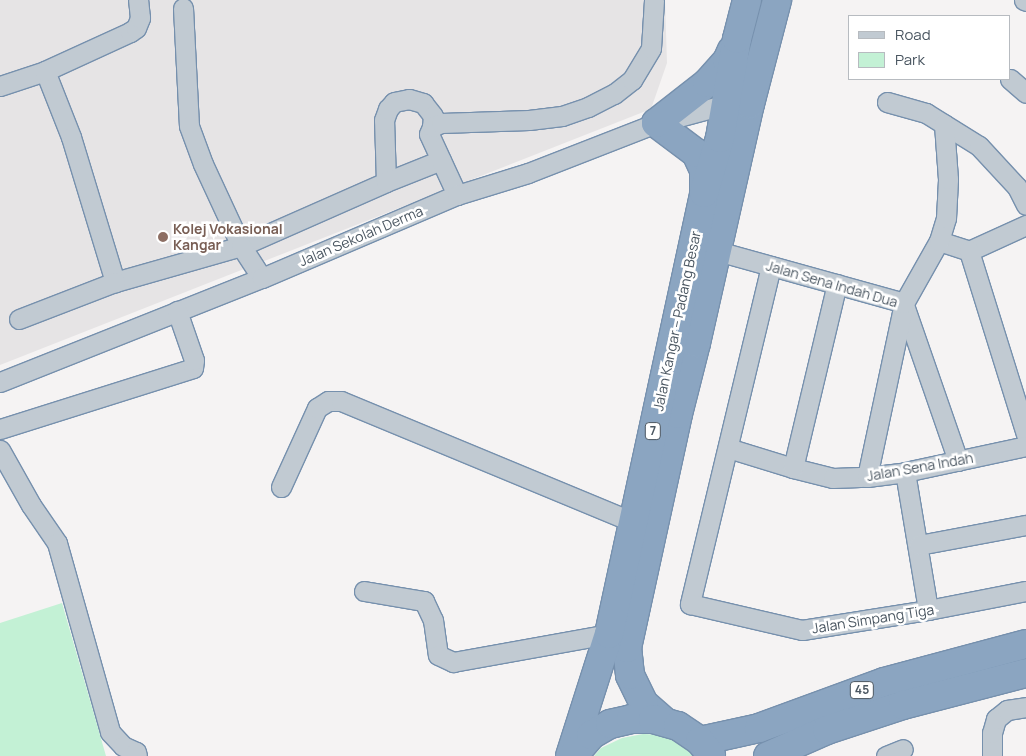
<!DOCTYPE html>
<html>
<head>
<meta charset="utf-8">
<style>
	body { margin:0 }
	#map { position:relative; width:1026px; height:756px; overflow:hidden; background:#f5f3f3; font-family:Manrope,sans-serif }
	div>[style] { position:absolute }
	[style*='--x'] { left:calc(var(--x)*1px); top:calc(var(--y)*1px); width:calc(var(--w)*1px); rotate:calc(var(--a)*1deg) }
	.education>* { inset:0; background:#e6e4e5 }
	.green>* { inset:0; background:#c3f1d5 }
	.roads { filter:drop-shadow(1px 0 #7690ad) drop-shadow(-1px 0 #7690ad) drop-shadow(0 1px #7690ad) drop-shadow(0 -1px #7690ad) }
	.minor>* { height:19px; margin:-9.5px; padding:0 9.5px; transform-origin:9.5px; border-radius:9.5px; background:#c1cad2 }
	.highway>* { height:28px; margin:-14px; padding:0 14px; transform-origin:14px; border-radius:14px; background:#8ba5c1 }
	.dots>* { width:14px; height:14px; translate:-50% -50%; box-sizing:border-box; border:2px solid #fff; border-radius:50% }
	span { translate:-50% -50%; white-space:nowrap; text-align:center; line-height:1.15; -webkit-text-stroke:5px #fff; paint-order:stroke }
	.shield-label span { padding:1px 4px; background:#fff; border:1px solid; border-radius:4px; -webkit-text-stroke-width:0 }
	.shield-label { font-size:12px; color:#4a5661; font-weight:700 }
	.education-label { font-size:14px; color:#785e54; font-weight:700 }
	.left { translate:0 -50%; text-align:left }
	.street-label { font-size:14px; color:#4a5661 }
	.legend { position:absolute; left:848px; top:15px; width:162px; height:65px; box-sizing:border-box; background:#fff; border:1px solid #b7bbc0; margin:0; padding:6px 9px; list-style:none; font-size:15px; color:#4a5661 }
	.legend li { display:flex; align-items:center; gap:10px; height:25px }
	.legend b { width:25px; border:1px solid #b7bbc0 }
</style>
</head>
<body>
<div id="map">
	<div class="education">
		<div style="clip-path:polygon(0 0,665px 0,667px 63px,651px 109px,0 365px)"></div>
	</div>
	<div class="green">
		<div style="clip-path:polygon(62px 603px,106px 756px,0 756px,0 623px)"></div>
		<div style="clip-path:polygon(643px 734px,667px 735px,701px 756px,594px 756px,601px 748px,622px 738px)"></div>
	</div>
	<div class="roads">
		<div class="minor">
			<div style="--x:1024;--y:0;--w:2;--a:27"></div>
			<div style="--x:183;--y:8;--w:118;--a:87.1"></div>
			<div style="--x:189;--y:126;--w:40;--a:69.8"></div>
			<div style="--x:203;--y:164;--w:90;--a:65.1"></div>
			<div style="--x:241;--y:246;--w:158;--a:-23.8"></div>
			<div style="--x:386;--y:182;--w:62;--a:-91.8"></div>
			<div style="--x:384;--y:120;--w:12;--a:-70"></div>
			<div style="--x:388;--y:109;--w:9;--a:-49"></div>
			<div style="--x:394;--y:102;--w:15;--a:-11"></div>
			<div style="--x:409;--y:99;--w:15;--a:16"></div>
			<div style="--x:423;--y:103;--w:16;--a:52"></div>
			<div style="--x:433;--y:116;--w:11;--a:95"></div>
			<div style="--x:45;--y:71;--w:71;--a:68.5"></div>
			<div style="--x:71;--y:137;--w:152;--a:73.1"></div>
			<div style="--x:115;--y:282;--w:131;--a:-15.9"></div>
			<div style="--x:241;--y:246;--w:38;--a:57"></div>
			<div style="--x:1010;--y:79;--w:21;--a:41"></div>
			<div style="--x:0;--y:86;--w:47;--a:-18.4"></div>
			<div style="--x:45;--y:71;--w:94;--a:-24.6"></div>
			<div style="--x:130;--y:32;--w:7;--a:-34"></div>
			<div style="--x:136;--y:28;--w:11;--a:-68"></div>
			<div style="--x:140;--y:18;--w:18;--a:-96"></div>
			<div style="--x:887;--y:102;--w:41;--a:15.8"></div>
			<div style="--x:926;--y:113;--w:62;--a:31.9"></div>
			<div style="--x:979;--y:146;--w:56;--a:47.2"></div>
			<div style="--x:1017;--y:187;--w:20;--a:63"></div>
			<div style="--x:386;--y:182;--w:59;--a:-21.8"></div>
			<div style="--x:457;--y:195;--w:67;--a:-114.7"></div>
			<div style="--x:429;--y:134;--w:8;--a:-67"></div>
			<div style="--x:432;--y:127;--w:10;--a:-24"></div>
			<div style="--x:441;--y:123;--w:88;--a:-2"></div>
			<div style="--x:529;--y:120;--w:33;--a:-7"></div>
			<div style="--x:562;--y:116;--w:28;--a:-19"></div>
			<div style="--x:588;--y:107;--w:29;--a:-27"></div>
			<div style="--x:614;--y:94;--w:23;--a:-38"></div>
			<div style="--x:632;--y:80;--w:37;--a:-59"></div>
			<div style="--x:651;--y:48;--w:48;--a:-86.4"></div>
			<div style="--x:939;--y:241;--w:32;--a:18"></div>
			<div style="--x:969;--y:251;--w:63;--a:-24.5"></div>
			<div style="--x:717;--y:251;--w:194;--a:15.5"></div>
			<div style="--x:969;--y:251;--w:192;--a:72.7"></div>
			<div style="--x:771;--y:266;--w:348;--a:103.5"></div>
			<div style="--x:690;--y:604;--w:115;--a:13.1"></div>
			<div style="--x:802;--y:630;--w:128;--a:-9"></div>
			<div style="--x:928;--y:610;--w:100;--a:-11"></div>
			<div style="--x:904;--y:305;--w:165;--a:70.9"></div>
			<div style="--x:19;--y:319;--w:103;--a:-21.1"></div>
			<div style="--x:0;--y:382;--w:282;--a:-21.7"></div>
			<div style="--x:262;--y:278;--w:212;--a:-23.1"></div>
			<div style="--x:457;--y:195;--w:74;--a:-17.2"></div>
			<div style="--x:528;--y:173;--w:137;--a:-21.3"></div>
			<div style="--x:656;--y:123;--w:73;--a:-15"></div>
			<div style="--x:0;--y:429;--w:202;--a:-17.5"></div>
			<div style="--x:193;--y:368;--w:8;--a:-83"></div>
			<div style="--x:194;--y:360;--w:52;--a:-109.1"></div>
			<div style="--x:728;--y:448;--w:68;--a:17.1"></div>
			<div style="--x:793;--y:468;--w:41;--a:14"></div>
			<div style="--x:833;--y:478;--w:34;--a:-2"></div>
			<div style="--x:867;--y:477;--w:38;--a:-7"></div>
			<div style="--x:905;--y:472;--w:124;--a:-12.1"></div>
			<div style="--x:0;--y:450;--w:63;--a:60.6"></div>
			<div style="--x:31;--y:505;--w:46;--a:55.6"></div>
			<div style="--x:57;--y:543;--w:196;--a:74.3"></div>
			<div style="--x:110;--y:732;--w:19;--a:47"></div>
			<div style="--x:123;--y:746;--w:14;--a:25"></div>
			<div style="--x:136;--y:752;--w:4;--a:76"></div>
			<div style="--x:793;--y:468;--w:189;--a:-76.6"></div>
			<div style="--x:905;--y:472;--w:140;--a:80.5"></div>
			<div style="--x:867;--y:477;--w:178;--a:-78"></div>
			<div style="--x:904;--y:303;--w:71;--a:-60.6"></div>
			<div style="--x:939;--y:241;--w:24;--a:-73"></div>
			<div style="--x:946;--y:218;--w:39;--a:-87"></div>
			<div style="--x:948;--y:179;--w:55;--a:-94.2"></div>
			<div style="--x:281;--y:487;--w:87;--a:-65.5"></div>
			<div style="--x:317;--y:408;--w:13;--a:-32"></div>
			<div style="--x:328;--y:401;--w:13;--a:0"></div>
			<div style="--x:341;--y:401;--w:316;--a:22.5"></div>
			<div style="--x:919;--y:545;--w:109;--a:-10.6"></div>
			<div style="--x:364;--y:591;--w:61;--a:9.5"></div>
			<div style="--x:424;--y:601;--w:21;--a:65"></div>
			<div style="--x:433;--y:620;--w:35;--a:82"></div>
			<div style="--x:438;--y:655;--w:17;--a:25"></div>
			<div style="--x:453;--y:662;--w:158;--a:-10.2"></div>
			<div style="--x:886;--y:756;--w:18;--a:-22"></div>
			<div style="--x:992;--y:756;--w:23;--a:-90"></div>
			<div style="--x:992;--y:733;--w:15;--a:-74"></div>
			<div style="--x:996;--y:719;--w:14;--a:-39"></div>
			<div style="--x:1007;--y:710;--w:19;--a:-9"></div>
		</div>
		<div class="highway">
			<div style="--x:704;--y:189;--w:19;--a:-90"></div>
			<div style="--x:704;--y:170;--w:19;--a:-115"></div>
			<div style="--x:696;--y:153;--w:50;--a:-143.1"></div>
			<div style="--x:656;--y:123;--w:65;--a:-38.1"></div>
			<div style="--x:707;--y:83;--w:30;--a:-48"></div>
			<div style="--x:727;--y:61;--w:12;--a:-66"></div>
			<div style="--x:665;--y:722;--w:28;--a:-139"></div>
			<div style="--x:644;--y:704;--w:32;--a:-116"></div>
			<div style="--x:630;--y:675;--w:27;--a:-96"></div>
			<div style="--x:627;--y:648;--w:239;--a:-77.7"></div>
			<div style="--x:678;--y:414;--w:73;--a:-75.8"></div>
			<div style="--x:696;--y:343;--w:245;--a:-77.3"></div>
			<div style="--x:750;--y:104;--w:107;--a:-75.4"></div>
			<div style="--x:700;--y:741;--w:60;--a:-12.4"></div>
			<div style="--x:759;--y:728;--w:133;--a:-20.2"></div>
			<div style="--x:884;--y:682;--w:147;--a:-15"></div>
			<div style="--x:570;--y:756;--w:128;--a:-72.3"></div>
			<div style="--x:609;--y:634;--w:451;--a:-77.8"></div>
			<div style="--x:704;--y:193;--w:57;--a:-73.8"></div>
			<div style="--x:720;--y:138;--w:100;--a:-80.3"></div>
			<div style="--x:737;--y:39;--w:40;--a:-75.6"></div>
			<div style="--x:573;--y:756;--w:28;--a:-49"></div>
			<div style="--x:591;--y:735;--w:22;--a:-30"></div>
			<div style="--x:610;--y:724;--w:22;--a:-13"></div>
			<div style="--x:631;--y:719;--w:22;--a:0"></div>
			<div style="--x:653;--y:719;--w:26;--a:16"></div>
			<div style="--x:678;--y:726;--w:27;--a:34"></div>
			<div style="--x:700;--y:741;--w:18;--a:52"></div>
			<div style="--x:768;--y:756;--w:64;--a:-23.8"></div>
			<div style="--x:827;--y:730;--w:80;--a:-18.2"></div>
			<div style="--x:903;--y:705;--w:127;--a:-14.6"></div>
		</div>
	</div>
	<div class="dots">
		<div style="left:163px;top:237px;background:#8d6e63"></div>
	</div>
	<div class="shield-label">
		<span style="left:653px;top:431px">7</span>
		<span style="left:862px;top:690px">45</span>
	</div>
	<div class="education-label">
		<span class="left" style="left:173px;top:237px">Kolej Vokasional<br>Kangar</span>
	</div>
	<div class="street-label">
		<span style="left:361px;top:236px;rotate:-23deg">Jalan Sekolah Derma</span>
		<span style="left:832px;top:284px;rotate:16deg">Jalan Sena Indah Dua</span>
		<span style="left:677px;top:321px;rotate:-78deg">Jalan Kangar – Padang Besar</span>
		<span style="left:920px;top:467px;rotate:-10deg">Jalan Sena Indah</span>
		<span style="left:873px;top:619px;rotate:-9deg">Jalan Simpang Tiga</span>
	</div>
	<ul class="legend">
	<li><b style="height:6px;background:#c1cad2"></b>Road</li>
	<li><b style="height:14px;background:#c3f1d5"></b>Park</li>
	</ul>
</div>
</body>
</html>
